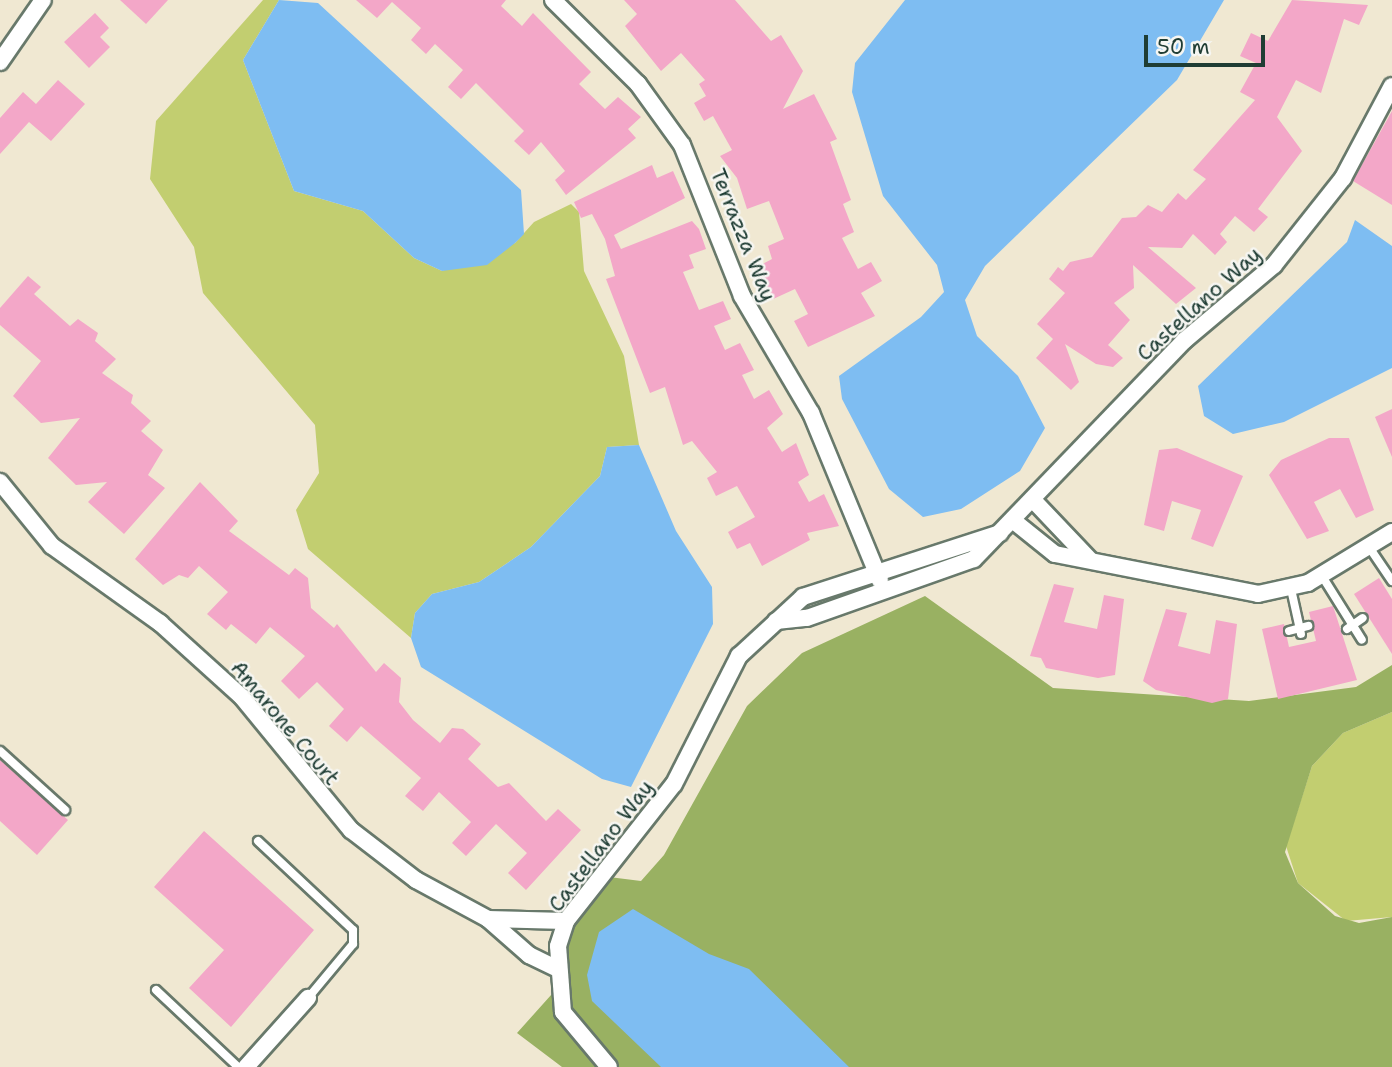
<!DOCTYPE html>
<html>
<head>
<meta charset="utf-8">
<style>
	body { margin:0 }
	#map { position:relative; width:1392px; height:1067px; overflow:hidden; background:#f0e8d2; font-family:"Shantell Sans",sans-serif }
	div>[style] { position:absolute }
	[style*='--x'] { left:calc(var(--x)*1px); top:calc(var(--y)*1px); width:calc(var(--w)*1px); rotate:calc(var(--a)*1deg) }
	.green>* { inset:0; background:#c2ce70 }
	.forest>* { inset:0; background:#99b162 }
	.water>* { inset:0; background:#7ebdf2 }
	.building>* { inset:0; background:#f3a7c8 }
	.roads { filter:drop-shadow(2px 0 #68796b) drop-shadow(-2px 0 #68796b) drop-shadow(0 2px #68796b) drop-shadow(0 -2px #68796b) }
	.service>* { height:8px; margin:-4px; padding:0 4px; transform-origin:4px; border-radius:4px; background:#fff }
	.minor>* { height:16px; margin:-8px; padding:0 8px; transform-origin:8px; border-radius:8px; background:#fff }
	span { translate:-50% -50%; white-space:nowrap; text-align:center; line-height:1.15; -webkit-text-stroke:5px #f6f6f2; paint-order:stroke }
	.street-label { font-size:21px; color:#1f3d34 }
	.scale { position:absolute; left:1144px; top:35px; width:121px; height:32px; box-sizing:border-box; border:4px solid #1f3d34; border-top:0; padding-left:9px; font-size:21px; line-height:24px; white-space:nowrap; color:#1f3d34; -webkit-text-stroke:5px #f6f6f2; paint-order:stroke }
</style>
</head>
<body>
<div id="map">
	<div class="green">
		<div style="clip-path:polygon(263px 0,279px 0,243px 60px,294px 191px,363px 211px,414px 258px,442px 271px,515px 243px,534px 222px,571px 204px,579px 212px,584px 271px,624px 356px,639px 445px,607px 447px,600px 476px,531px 547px,479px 582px,432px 594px,415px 613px,411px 638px,308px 549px,296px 510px,319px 473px,315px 425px,203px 293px,194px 247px,150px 179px,156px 121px)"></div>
		<div style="clip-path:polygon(1392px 712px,1392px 917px,1346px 921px,1298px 883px,1286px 846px,1312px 766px,1343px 733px)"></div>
	</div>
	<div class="forest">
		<div style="clip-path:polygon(925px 596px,1053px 688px,1249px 701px,1356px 687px,1392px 665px,1392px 712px,1343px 733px,1312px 766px,1285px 852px,1298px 883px,1335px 916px,1359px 923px,1392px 917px,1392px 1067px,562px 1067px,517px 1033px,560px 985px,569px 924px,601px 876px,641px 881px,664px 855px,747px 706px,802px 653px)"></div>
	</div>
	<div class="water">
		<div style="clip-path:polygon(279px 0,318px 3px,521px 190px,524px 234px,515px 243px,487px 265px,442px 271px,414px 258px,363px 211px,294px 191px,243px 60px)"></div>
		<div style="clip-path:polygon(1224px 0,1177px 80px,985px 266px,965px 300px,977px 336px,1018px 376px,1045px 428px,1020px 471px,961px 509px,923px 517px,889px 489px,842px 399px,839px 376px,921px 317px,944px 292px,937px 265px,883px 196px,852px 92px,855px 63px,905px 0)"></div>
		<div style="clip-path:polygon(1355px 220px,1392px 246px,1392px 368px,1284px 422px,1233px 434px,1204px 416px,1198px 386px,1347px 242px)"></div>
		<div style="clip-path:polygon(639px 445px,676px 531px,712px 587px,713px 624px,631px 787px,602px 779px,421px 667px,411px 638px,415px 613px,432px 594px,479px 582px,531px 547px,600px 476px,607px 447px)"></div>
		<div style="clip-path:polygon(633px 909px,709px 954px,749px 969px,849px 1067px,661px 1067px,592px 1001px,587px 975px,599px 932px)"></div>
	</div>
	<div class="building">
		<div style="clip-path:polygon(120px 0,168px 0,146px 24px)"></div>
		<div style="clip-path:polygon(356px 0,506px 0,501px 6px,522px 26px,533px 13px,591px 72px,579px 84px,605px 109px,618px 97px,641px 117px,628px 129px,636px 138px,566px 195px,555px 180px,565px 171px,541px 142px,529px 155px,514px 141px,524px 131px,476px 83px,461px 99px,448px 87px,463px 70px,435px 44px,426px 54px,411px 40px,421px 28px,392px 2px,377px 18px)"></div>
		<div style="clip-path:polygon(624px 0,735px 0,771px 41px,781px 35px,803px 71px,783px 109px,814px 94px,837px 139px,830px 142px,851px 200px,843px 204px,854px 232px,842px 238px,858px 269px,871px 262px,882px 281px,861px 293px,875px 316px,808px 347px,794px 321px,808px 314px,795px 289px,771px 300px,757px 267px,772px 259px,768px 246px,784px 239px,769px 201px,747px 209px,737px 178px,720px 156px,732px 150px,713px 116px,704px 121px,694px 103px,706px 96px,699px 84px,705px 80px,681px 53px,661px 71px,625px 26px,637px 14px)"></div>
		<div style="clip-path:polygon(1292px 0,1368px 5px,1359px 25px,1344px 19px,1321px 93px,1296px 80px,1277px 117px,1302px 151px,1258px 209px,1268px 217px,1254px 232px,1235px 216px,1220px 234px,1227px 242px,1215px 255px,1193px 234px,1182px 248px,1148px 247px,1196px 288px,1176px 304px,1133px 265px,1134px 288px,1114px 303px,1130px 320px,1108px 345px,1123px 358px,1113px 367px,1096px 364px,1065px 344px,1079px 382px,1071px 390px,1036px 358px,1053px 339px,1037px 324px,1065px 293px,1049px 279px,1058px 267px,1063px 271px,1070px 262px,1092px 257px,1122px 218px,1136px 217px,1148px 205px,1162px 212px,1178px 193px,1186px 200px,1206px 179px,1193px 170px,1255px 100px,1240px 92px,1256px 63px,1240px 56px,1251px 33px,1268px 41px)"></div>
		<div style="clip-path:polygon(95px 13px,109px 28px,100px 37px,110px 47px,89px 68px,64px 42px)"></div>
		<div style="clip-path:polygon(58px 80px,85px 104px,51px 141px,29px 122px,0 154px,0 118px,23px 92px,36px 104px)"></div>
		<div style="clip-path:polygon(1392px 111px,1392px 205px,1353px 181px)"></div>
		<div style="clip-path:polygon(652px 165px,657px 178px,673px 171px,685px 198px,614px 235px,621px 249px,692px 221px,699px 229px,706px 249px,689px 255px,694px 268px,683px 272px,699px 310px,723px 301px,731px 319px,714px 326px,725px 350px,740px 343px,754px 370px,742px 375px,754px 399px,769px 390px,783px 414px,767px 428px,782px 452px,796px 443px,809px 475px,798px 482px,809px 502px,824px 494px,839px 526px,807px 533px,810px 540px,762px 566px,750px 543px,737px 549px,728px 532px,755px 517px,737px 486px,716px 496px,707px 478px,717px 472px,692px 441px,683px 445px,665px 387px,650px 393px,606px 279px,615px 276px,605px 239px,592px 214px,581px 218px,574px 202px)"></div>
		<div style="clip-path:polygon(28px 276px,41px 287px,34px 294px,70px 326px,78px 319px,98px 333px,95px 341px,116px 359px,102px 373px,133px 395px,131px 403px,151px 421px,141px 431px,163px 450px,148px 475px,165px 488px,124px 534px,88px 502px,107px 482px,76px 485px,48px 458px,80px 418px,41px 423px,13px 396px,41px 361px,0 325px,0 308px)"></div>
		<div style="clip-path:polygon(1392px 409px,1392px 457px,1375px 417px)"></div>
		<div style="clip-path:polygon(1329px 438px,1349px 438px,1374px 510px,1356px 518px,1340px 489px,1314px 502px,1329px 531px,1307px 539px,1269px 475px,1281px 460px)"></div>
		<div style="clip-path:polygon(1177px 448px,1243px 476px,1213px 547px,1191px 539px,1201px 510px,1172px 501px,1164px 531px,1144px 525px,1159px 450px)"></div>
		<div style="clip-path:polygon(200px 482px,238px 521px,229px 531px,289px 575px,295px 568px,308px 578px,311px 608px,334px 628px,337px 624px,376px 672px,384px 663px,401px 678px,399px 702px,413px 720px,440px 743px,452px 728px,463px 729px,481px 744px,468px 759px,498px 787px,509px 783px,546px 821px,558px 809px,581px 830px,526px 890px,508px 873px,527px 853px,496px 824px,466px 856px,452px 843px,471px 822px,439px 792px,423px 811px,405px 796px,421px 778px,361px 726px,347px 742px,329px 726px,344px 709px,317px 682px,299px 699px,281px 681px,305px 656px,270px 627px,256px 644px,231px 624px,226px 630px,207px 614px,228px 592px,199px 566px,188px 578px,179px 575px,163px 585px,135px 559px)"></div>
		<div style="clip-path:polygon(1379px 578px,1392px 599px,1392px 654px,1354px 594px)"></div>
		<div style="clip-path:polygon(1054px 584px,1074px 588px,1064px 622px,1097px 629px,1104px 595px,1124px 599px,1115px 675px,1098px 678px,1046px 668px,1041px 658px,1030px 656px)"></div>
		<div style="clip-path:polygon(1333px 606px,1357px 680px,1278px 699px,1262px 629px,1284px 624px,1289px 647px,1316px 641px,1309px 612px)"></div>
		<div style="clip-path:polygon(1166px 609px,1187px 613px,1178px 646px,1210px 654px,1216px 620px,1237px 624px,1228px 699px,1212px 703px,1156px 690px,1143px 681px)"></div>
		<div style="clip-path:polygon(0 760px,68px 820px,37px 855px,0 821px)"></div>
		<div style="clip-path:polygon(204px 831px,314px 930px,231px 1027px,189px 988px,224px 950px,154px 887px)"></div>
	</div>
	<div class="roads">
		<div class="service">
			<div style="--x:1369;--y:547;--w:41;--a:55.9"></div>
			<div style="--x:1322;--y:576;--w:75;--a:58"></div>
			<div style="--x:1291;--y:589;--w:46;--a:77.5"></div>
			<div style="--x:1347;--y:629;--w:19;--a:-35"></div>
			<div style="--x:1289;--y:631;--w:20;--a:-15"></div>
			<div style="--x:0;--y:751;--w:88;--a:42.2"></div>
			<div style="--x:258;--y:841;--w:130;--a:43.1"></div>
			<div style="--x:353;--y:930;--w:14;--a:90"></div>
			<div style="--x:353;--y:944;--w:70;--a:129.8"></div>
			<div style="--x:156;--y:990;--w:112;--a:43.2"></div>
		</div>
		<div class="minor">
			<div style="--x:553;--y:0;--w:120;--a:44.7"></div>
			<div style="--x:638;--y:84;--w:75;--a:54.2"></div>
			<div style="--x:682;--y:145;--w:162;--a:68.3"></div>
			<div style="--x:742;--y:296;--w:136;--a:59.5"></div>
			<div style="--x:811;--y:413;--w:181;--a:67.6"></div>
			<div style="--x:0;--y:62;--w:75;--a:-55.3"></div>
			<div style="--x:0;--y:482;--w:82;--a:50.9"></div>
			<div style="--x:52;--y:546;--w:133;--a:35.5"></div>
			<div style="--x:160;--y:623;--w:110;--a:42.1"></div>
			<div style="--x:242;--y:697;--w:172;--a:50.7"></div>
			<div style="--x:351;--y:830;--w:82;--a:37.6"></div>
			<div style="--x:416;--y:880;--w:82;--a:28.4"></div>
			<div style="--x:488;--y:919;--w:55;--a:41.3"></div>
			<div style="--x:529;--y:955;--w:30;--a:26"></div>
			<div style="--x:1035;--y:502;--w:79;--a:46.5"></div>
			<div style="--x:1015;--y:522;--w:51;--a:38.7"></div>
			<div style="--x:1055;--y:554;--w:207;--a:11.1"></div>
			<div style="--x:1258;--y:594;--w:51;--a:-12.4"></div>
			<div style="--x:1308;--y:583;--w:98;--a:-31.3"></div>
			<div style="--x:776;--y:621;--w:31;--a:-6"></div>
			<div style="--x:807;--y:618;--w:177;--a:-19.5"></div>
			<div style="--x:974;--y:559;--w:304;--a:-46.1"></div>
			<div style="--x:1185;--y:340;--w:116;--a:-40.1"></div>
			<div style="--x:1274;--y:265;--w:111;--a:-51.6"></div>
			<div style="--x:1343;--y:178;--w:104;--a:-62"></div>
			<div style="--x:488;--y:919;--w:78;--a:1.5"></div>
			<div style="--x:246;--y:1067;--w:93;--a:-48.1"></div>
			<div style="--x:609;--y:1067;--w:72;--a:-129.9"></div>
			<div style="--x:563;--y:1012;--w:66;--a:-94.3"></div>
			<div style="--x:558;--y:946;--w:26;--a:-72"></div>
			<div style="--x:566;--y:921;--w:174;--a:-51.8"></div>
			<div style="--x:674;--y:784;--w:144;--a:-63.1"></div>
			<div style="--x:739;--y:656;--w:87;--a:-42.7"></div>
			<div style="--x:803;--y:597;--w:207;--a:-18"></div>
		</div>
	</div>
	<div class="street-label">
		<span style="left:743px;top:235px;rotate:68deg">Terrazza Way</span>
		<span style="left:1199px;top:304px;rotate:-42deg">Castellano Way</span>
		<span style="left:285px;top:723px;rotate:50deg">Amarone Court</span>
		<span style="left:601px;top:846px;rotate:-53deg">Castellano Way</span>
	</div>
	<div class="scale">50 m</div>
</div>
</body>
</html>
